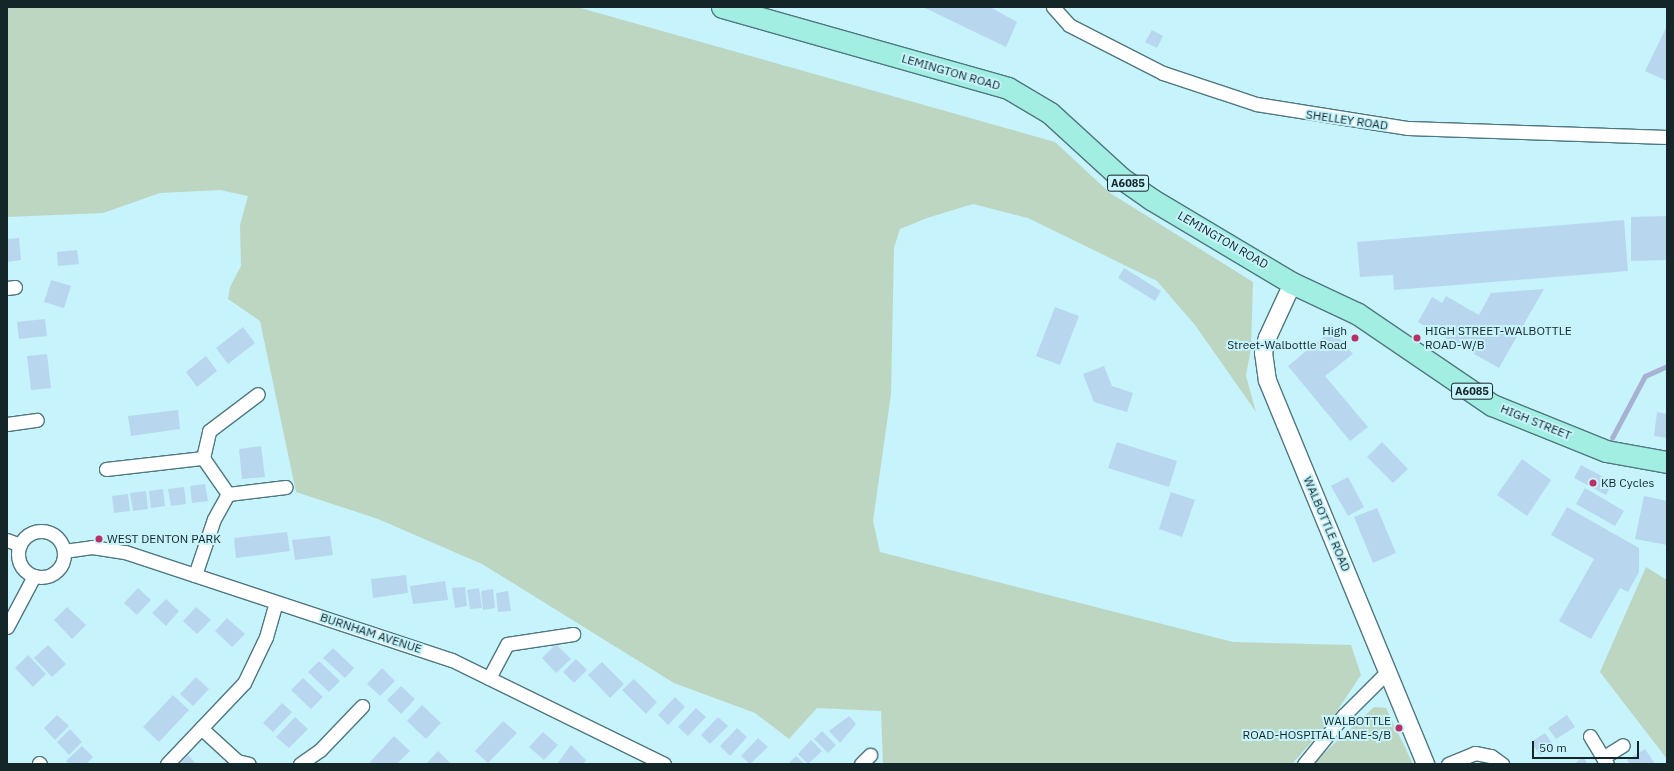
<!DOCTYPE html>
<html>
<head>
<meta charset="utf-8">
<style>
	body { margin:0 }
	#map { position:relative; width:1674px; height:771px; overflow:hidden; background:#c6f3fc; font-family:"IBM Plex Sans",sans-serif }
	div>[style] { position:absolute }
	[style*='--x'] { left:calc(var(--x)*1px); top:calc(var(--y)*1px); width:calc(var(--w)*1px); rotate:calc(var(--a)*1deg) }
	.green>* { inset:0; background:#bdd6c1 }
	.stream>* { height:4.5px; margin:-2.25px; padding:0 2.25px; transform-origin:2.25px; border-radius:2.25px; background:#a7b1d2 }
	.building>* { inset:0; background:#b8d7ef }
	.roads { filter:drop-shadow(1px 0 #4f777f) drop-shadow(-1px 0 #4f777f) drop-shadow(0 1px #4f777f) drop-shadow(0 -1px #4f777f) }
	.minor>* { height:13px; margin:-6.5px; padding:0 6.5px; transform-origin:6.5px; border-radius:6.5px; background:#fff }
	.minor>.ring { margin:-6.5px; padding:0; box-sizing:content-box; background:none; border:13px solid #fff; border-radius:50% }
	.tertiary>* { height:17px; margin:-8.5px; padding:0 8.5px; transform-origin:8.5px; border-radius:8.5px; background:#fff }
	.primary>* { height:21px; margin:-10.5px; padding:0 10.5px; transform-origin:10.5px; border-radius:10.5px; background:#a3eee2 }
	.dots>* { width:11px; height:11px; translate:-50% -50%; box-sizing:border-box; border:2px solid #c6f3fc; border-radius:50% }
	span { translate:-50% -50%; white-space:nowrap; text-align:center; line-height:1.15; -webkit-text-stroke:4px #c6f3fc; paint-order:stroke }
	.shield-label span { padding:1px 3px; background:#c6f3fc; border:1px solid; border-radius:3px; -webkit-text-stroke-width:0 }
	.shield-label { font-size:11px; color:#152629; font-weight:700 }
	.street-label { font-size:12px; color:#152629 }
	.poi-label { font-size:12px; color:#152629 }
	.right { translate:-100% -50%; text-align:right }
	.left { translate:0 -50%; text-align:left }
	.frame { position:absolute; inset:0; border:8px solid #152629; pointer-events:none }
	.scale { position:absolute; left:1532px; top:741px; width:107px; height:18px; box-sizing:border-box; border:2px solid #152629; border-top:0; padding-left:5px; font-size:12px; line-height:14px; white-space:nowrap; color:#152629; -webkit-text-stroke:3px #c6f3fc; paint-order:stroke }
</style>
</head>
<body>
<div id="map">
	<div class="green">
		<div style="clip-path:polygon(7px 7px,577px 7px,1055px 142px,1110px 193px,1253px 282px,1251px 348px,1246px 376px,1256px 412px,1195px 325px,1157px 281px,1028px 218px,973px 204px,927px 218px,900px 229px,894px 248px,891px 394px,873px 521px,880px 552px,1233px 642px,1351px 645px,1361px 675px,1331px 720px,1292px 764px,883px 764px,881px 711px,817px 708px,789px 739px,755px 713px,674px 683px,482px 564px,378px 519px,296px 492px,260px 321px,228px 299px,230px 287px,241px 266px,240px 225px,248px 196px,220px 190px,160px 193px,103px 213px,7px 217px)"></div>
		<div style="clip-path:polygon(1646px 567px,1667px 580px,1667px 759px,1600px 672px)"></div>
		<div style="clip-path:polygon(1374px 707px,1386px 708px,1413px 764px,1312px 764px)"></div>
	</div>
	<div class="stream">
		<div style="--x:1612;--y:438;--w:70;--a:-62"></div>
		<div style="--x:1645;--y:376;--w:24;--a:-24"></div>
	</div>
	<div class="building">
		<div style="clip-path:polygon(923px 7px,990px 7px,1017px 22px,1006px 47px)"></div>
		<div style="clip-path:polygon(1667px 26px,1667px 81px,1645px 71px)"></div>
		<div style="clip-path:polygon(1152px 30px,1163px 36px,1157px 48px,1145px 42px)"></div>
		<div style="clip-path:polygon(1667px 216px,1667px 260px,1631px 261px,1631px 217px)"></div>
		<div style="clip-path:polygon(1624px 220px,1628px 271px,1394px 290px,1393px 275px,1360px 277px,1357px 242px)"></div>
		<div style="clip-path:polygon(19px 238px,21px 260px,7px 262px,7px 239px)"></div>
		<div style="clip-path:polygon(77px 250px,79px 264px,58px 266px,57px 252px)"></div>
		<div style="clip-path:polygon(1124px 268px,1161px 291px,1155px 301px,1118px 278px)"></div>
		<div style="clip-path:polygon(51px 280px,71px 286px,64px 308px,44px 302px)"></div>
		<div style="clip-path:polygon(1544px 289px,1499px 368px,1418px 322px,1432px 297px,1442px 303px,1446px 296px,1479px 315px,1491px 293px)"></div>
		<div style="clip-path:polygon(1055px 307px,1079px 316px,1060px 365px,1036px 356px)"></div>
		<div style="clip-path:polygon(45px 319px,47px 336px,19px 339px,17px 322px)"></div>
		<div style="clip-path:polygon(243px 327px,255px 343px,228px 364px,216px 348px)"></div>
		<div style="clip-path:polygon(1332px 330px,1353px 354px,1325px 376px,1368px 427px,1350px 441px,1288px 366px)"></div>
		<div style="clip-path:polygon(47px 354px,51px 388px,31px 390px,27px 356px)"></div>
		<div style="clip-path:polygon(206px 356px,217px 371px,197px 387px,186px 372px)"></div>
		<div style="clip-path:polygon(1104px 366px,1112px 386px,1133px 393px,1127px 412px,1094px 402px,1083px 374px)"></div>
		<div style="clip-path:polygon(178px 410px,180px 429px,131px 436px,128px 416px)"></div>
		<div style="clip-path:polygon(1657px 412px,1667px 414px,1667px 438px,1654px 436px)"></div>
		<div style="clip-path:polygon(1117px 442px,1177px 461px,1169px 487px,1108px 468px)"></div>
		<div style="clip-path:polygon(1382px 442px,1408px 469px,1393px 483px,1367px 457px)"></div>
		<div style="clip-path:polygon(261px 446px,265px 477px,242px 479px,239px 449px)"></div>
		<div style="clip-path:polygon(1522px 459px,1551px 480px,1527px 516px,1497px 495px)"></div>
		<div style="clip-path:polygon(1581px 465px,1613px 482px,1606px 495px,1574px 478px)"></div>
		<div style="clip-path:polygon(1348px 477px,1364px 507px,1348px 516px,1331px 486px)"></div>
		<div style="clip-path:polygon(205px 484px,208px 501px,192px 503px,190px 486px)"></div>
		<div style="clip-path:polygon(184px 487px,186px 504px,171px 506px,168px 489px)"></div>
		<div style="clip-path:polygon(1585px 488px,1624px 511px,1615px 526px,1576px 504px)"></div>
		<div style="clip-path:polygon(163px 489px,165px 506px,151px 508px,149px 491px)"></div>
		<div style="clip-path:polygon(146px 491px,148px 509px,133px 511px,130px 493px)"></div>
		<div style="clip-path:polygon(1171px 492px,1195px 500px,1182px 537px,1159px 529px)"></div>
		<div style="clip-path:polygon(128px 494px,130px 511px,114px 513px,112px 496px)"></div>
		<div style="clip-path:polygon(1644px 496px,1667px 501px,1667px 545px,1635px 539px)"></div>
		<div style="clip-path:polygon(1567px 507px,1639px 548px,1639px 572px,1628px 592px,1620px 588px,1591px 639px,1559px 621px,1594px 559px,1551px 535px)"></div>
		<div style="clip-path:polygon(1377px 508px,1396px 553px,1373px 563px,1354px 517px)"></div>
		<div style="clip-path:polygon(287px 532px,290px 551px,236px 558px,234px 538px)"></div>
		<div style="clip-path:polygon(330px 536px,333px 555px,295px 560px,292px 540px)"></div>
		<div style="clip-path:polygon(406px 575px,408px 593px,373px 598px,371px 579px)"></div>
		<div style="clip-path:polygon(445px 581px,448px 600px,413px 604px,410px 586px)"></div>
		<div style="clip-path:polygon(465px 587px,467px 606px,455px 608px,452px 588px)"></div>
		<div style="clip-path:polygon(138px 588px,151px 600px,137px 615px,124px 603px)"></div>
		<div style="clip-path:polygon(479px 588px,482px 608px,470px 609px,467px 590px)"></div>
		<div style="clip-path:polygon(493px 589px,495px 608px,483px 610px,481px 591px)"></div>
		<div style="clip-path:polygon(508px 591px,511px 611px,498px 612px,496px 593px)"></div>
		<div style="clip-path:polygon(166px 599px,179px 611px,166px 626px,152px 613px)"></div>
		<div style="clip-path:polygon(67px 607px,86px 625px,72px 639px,54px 620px)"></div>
		<div style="clip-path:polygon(196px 607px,211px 620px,197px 634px,183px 621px)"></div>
		<div style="clip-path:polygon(227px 618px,245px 634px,232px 647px,215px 631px)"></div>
		<div style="clip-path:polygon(556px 644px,571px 659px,556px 673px,542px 658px)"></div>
		<div style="clip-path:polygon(48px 645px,66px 664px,52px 677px,34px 658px)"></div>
		<div style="clip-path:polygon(333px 648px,354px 668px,345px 678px,323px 658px)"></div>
		<div style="clip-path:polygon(28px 655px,46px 674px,33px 687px,15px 668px)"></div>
		<div style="clip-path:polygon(576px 659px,587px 670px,574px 683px,563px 672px)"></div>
		<div style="clip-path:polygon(319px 661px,340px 681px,329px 692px,308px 672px)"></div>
		<div style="clip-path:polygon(602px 662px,624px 684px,610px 698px,588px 675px)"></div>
		<div style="clip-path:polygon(382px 668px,395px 681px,380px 696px,367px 684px)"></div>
		<div style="clip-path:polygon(196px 677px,209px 689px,193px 706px,180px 694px)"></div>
		<div style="clip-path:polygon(303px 678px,323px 697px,311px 709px,291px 690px)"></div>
		<div style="clip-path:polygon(634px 679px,657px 702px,646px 714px,622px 690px)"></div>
		<div style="clip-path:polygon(401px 686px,415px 699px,401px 714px,387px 700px)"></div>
		<div style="clip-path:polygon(173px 695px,189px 710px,159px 742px,143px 727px)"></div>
		<div style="clip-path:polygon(675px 697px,685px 707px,668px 725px,658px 715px)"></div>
		<div style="clip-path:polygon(282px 703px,292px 712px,273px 732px,263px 723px)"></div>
		<div style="clip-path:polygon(422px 705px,441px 723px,426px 739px,407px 721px)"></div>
		<div style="clip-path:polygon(696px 708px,706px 717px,688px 736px,678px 727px)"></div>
		<div style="clip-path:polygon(57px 715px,69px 726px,55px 740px,44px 728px)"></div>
		<div style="clip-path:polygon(1567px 715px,1575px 727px,1556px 739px,1548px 728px)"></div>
		<div style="clip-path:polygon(849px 716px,856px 724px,840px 743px,829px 731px)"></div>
		<div style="clip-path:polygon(295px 717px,308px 729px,289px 748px,276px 737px)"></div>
		<div style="clip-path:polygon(718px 717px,728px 726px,710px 744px,701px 735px)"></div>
		<div style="clip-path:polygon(503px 721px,517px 733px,488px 763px,475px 751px)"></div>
		<div style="clip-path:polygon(737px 728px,747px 737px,730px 756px,720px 746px)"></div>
		<div style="clip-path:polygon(70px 729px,82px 742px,69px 755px,57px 742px)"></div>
		<div style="clip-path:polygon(822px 731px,836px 745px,828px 753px,814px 739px)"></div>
		<div style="clip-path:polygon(543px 732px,558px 745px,544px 760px,529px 747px)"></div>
		<div style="clip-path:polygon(1545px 733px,1554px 746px,1540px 755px,1531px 742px)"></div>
		<div style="clip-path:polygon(394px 736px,410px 751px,397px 764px,372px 764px,370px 762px)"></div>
		<div style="clip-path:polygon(758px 738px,768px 747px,750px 764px,741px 756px)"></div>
		<div style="clip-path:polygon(811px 740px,822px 751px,808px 764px,798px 754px)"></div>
		<div style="clip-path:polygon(571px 745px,586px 760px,583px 764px,557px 764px)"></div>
		<div style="clip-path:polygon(82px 746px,93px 757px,86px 764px,70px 764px,66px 761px)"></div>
		<div style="clip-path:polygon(1645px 749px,1655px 764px,1630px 764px,1627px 760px)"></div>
		<div style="clip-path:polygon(438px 751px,451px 764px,426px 764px)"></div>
		<div style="clip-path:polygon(188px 755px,196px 764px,180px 764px)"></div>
		<div style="clip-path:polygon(796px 756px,805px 764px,788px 764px)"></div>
		<div style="clip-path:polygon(1583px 757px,1588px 764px,1574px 764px)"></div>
	</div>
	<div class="roads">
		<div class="minor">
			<div style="--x:1053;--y:7;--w:24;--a:48"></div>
			<div style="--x:1069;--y:25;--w:106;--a:27.1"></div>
			<div style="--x:1163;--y:73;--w:98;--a:18.4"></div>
			<div style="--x:1256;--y:104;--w:154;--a:9"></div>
			<div style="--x:1408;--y:128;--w:259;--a:2"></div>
			<div style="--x:7;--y:288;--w:8;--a:-7"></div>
			<div style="--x:7;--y:424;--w:30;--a:-8"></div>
			<div style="--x:203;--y:458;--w:28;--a:-77"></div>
			<div style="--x:209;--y:431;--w:61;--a:-37.1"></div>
			<div style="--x:106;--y:469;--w:98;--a:-6.5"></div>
			<div style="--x:203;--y:458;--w:44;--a:55.2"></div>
			<div style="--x:228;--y:494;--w:58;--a:-6.9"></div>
			<div class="ring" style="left:18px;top:531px;width:33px;height:33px"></div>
			<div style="--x:7;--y:540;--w:14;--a:21"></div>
			<div style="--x:64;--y:551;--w:28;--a:-8"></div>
			<div style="--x:92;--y:547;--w:33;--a:9"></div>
			<div style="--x:125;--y:552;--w:344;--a:18.3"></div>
			<div style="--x:452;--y:660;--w:236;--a:26.1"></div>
			<div style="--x:195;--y:575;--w:59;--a:-71.3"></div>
			<div style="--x:214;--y:519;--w:29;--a:-61"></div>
			<div style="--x:7;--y:627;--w:58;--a:-62.1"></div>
			<div style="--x:489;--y:678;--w:38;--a:-62"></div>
			<div style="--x:507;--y:644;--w:67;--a:-8.6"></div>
			<div style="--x:201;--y:728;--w:49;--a:42.5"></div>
			<div style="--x:237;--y:761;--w:12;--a:14"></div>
			<div style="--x:1590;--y:736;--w:33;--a:59"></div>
			<div style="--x:1604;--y:757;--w:22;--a:-32"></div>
			<div style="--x:39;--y:763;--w:1;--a:45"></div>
			<div style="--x:167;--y:764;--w:112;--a:-46.5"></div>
			<div style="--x:244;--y:683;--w:51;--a:-64.4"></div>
			<div style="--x:266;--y:637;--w:36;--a:-74"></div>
			<div style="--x:300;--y:764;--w:24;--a:-35"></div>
			<div style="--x:320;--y:750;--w:61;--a:-46.3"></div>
			<div style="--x:861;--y:764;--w:13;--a:-45"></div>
			<div style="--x:1304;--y:764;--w:63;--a:-50.8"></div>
			<div style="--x:1344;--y:715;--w:59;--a:-45"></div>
			<div style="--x:1448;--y:764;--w:29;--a:-22"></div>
			<div style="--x:1475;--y:753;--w:16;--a:11"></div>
			<div style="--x:1491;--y:756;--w:14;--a:36"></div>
		</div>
		<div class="tertiary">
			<div style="--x:1292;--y:283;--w:60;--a:114.8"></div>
			<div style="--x:1267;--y:337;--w:16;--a:105"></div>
			<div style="--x:1263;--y:352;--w:28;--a:82"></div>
			<div style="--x:1267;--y:380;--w:415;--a:67.6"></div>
		</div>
		<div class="primary">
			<div style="--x:722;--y:7;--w:297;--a:15.8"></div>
			<div style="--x:1008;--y:88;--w:49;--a:30.8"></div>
			<div style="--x:1050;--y:113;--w:96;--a:42.5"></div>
			<div style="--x:1121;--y:178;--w:37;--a:35"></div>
			<div style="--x:1151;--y:199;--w:164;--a:30.8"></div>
			<div style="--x:1292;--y:283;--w:73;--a:25.2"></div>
			<div style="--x:1358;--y:314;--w:162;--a:34.2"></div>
			<div style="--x:1492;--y:405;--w:123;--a:22"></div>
			<div style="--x:1606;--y:451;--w:62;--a:10.2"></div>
		</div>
	</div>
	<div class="dots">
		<div style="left:1355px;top:338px;background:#bc2f64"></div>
		<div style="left:1417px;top:338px;background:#bc2f64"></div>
		<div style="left:1593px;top:483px;background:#bc2f64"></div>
		<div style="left:99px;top:539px;background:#bc2f64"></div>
		<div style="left:1399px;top:728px;background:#bc2f64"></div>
	</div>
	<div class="shield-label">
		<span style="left:1128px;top:183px">A6085</span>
		<span style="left:1472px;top:391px">A6085</span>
	</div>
	<div class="street-label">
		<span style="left:951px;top:72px;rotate:16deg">LEMINGTON ROAD</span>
		<span style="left:1347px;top:120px;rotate:8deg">SHELLEY ROAD</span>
		<span style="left:1223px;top:240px;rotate:30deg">LEMINGTON ROAD</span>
		<span style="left:1536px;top:422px;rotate:22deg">HIGH STREET</span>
		<span style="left:1327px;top:524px;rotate:67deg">WALBOTTLE ROAD</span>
		<span style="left:371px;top:633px;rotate:18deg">BURNHAM AVENUE</span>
	</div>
	<div class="poi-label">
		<span class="right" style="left:1347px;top:338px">High<br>Street-Walbottle Road</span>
		<span class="left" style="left:1425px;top:338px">HIGH STREET-WALBOTTLE<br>ROAD-W/B</span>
		<span class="left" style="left:1601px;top:483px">KB Cycles</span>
		<span class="left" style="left:107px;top:539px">WEST DENTON PARK</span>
		<span class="right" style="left:1391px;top:728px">WALBOTTLE<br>ROAD-HOSPITAL LANE-S/B</span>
	</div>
	<div class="frame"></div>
	<div class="scale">50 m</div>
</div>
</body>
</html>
